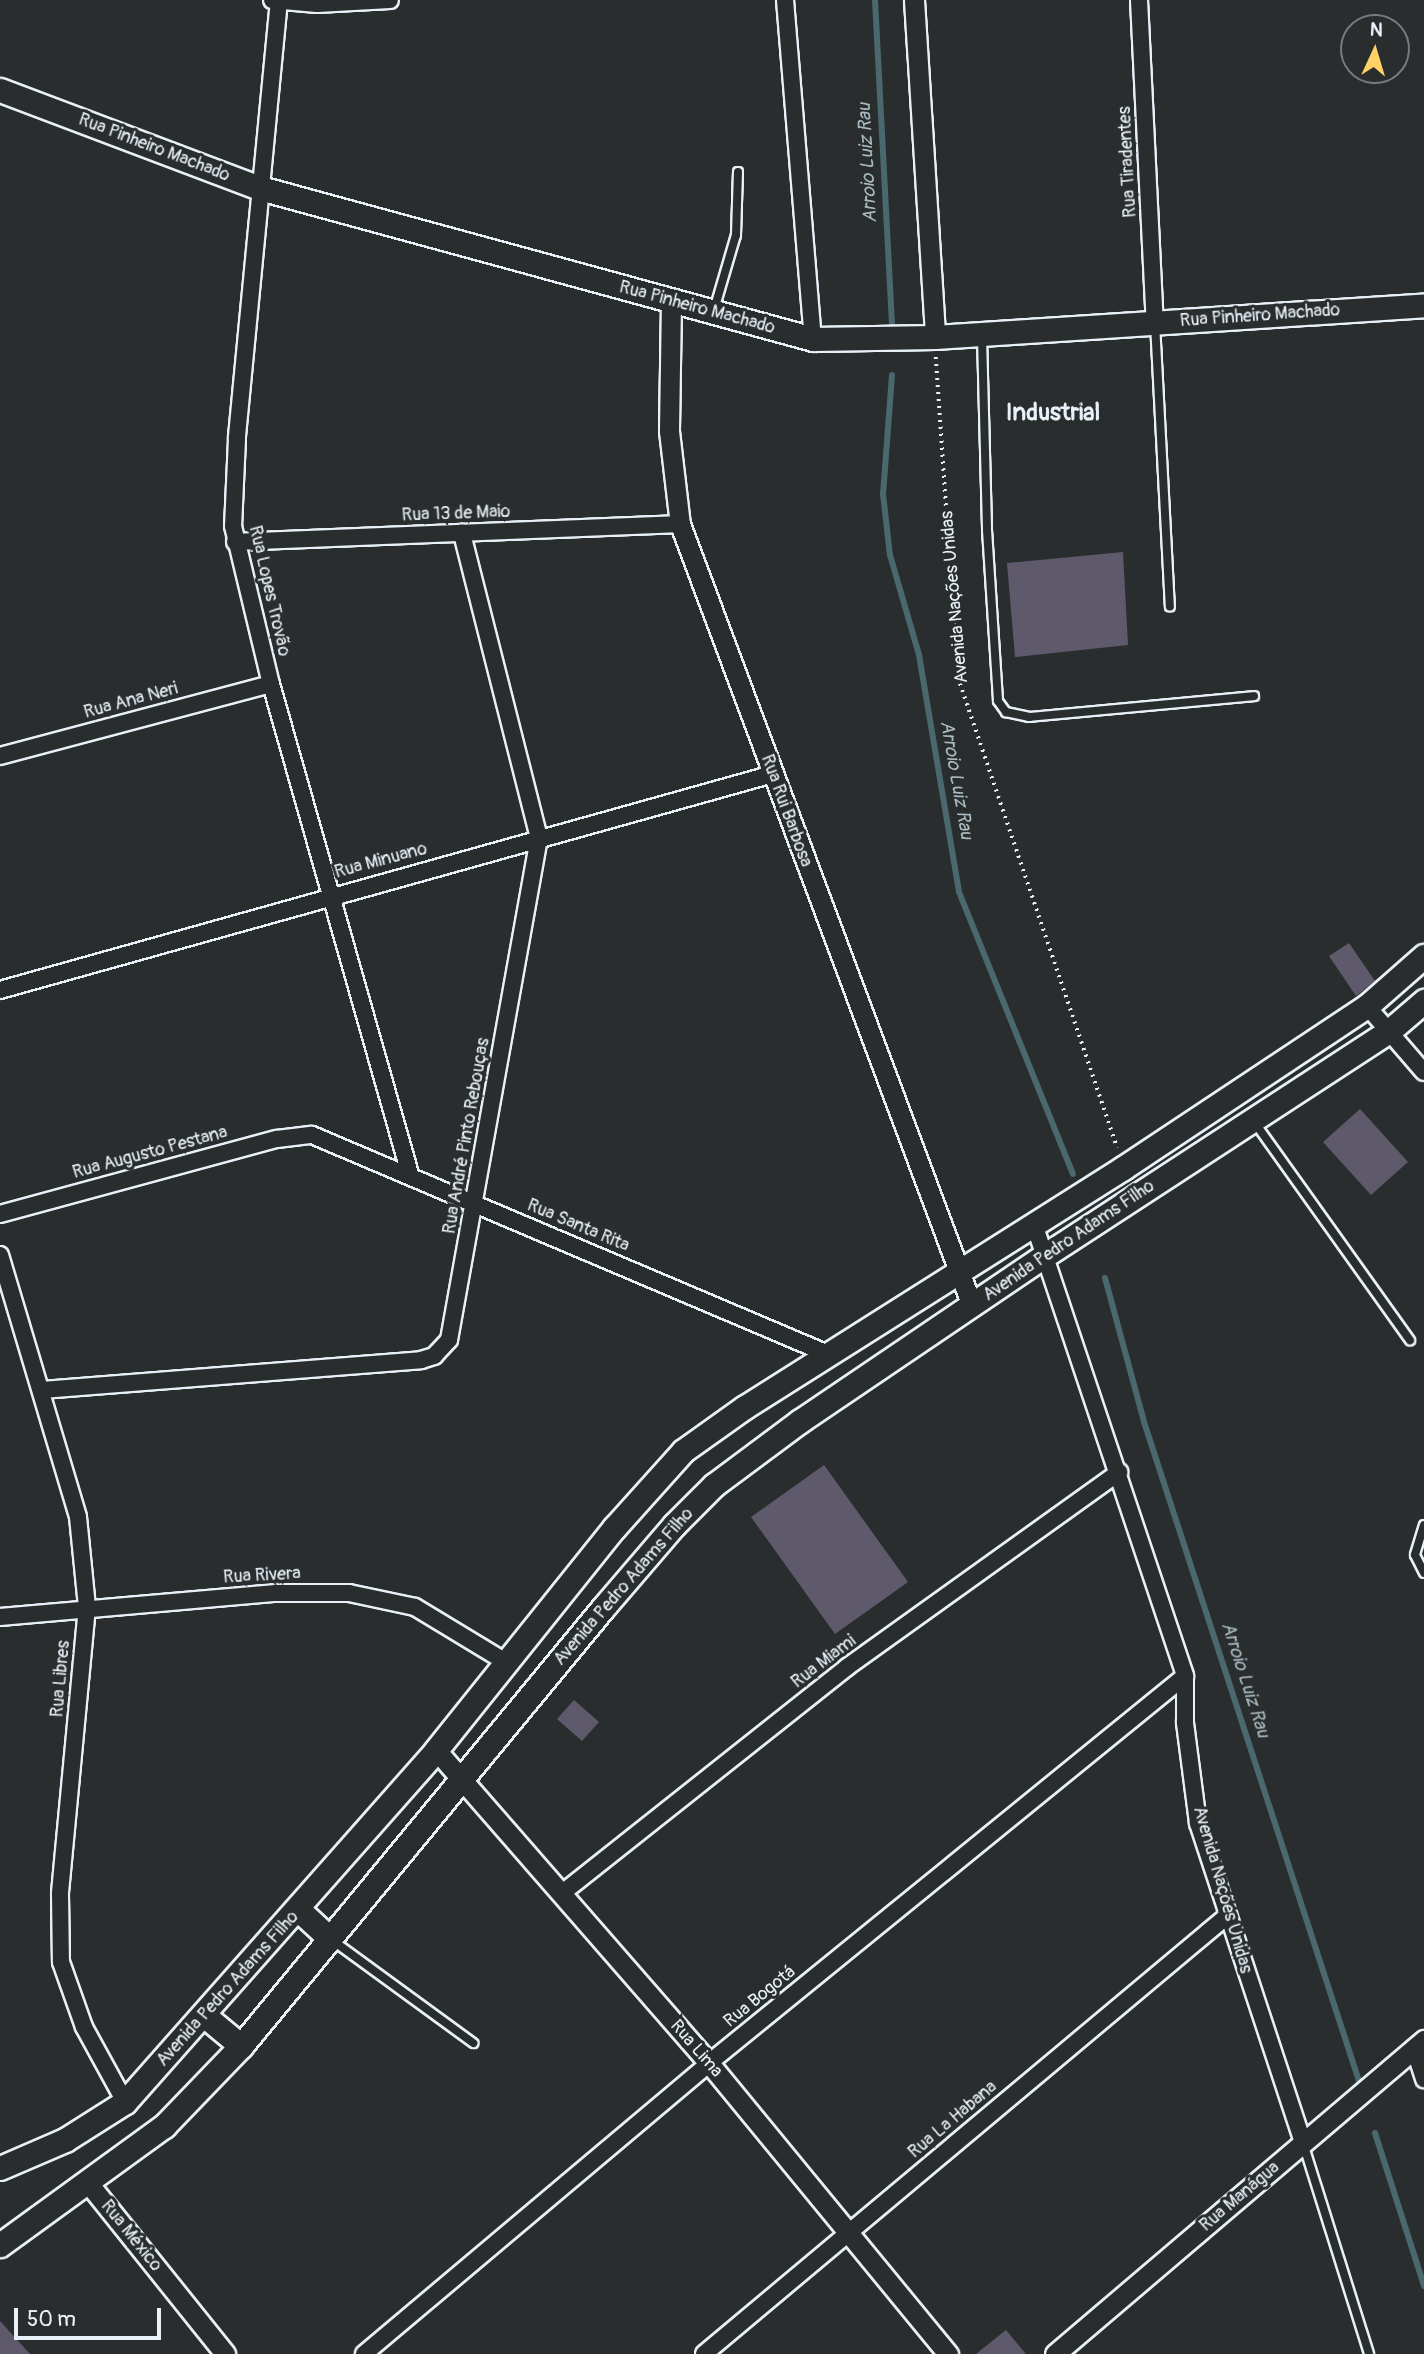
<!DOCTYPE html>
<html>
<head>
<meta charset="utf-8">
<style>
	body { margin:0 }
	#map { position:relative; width:1424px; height:2354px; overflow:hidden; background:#2a2d2e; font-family:Pangolin,sans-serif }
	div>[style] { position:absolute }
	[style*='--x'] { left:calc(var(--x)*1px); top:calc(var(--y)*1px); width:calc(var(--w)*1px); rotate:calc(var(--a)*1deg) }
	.stream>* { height:6px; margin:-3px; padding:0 3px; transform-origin:3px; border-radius:3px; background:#4b686e }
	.building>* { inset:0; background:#5e5a6c }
	.path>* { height:3.5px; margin-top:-1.75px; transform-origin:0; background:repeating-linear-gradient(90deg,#e8f1f8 0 2px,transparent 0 7px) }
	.roads { filter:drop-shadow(2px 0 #e8f1f8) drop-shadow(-2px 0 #e8f1f8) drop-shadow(0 2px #e8f1f8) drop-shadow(0 -2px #e8f1f8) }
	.service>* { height:8px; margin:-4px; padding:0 4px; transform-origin:4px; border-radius:4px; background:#2a2d2e }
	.minor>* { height:16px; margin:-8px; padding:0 8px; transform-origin:8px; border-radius:8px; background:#2a2d2e }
	.tertiary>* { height:19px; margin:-9.5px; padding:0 9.5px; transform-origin:9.5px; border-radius:9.5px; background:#2a2d2e }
	.secondary>* { height:23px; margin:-11.5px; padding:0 11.5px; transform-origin:11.5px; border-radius:11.5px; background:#2a2d2e }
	span { translate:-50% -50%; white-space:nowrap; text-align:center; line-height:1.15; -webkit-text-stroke:6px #2a2d2e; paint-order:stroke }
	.street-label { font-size:18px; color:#e8f1f8 }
	.water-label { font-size:19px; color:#a9bac1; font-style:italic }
	.district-label { font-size:24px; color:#e8f1f8; font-weight:700 }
	.north { position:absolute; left:1340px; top:14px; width:70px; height:70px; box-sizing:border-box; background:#2a2d2e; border:2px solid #767b7f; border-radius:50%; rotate:4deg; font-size:19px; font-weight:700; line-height:28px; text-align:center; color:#e8f1f8 }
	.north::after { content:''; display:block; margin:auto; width:24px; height:32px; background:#ffd166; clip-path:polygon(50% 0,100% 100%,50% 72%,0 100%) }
	.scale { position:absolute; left:14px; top:2308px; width:147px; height:32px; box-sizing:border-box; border:4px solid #e8f1f8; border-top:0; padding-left:9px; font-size:21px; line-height:24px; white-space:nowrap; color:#e8f1f8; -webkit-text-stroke:5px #2a2d2e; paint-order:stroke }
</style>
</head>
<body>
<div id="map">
	<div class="stream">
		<div style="--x:875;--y:0;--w:324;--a:87"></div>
		<div style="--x:892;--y:375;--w:119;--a:94.3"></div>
		<div style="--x:883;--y:494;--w:61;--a:83.5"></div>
		<div style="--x:890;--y:555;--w:104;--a:73.8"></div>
		<div style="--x:919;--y:655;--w:240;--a:80.4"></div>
		<div style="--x:959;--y:892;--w:304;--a:68"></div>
		<div style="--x:1105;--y:1278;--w:149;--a:74.8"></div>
		<div style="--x:1144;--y:1422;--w:703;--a:71.93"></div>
		<div style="--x:1375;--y:2133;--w:161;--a:72.2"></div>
	</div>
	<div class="building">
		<div style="clip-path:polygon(1123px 552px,1128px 645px,1015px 657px,1007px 563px)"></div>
		<div style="clip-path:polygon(1349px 943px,1375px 981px,1356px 996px,1329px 956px)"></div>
		<div style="clip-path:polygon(1360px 1109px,1408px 1162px,1371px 1195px,1323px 1142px)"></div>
		<div style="clip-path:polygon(824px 1465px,908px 1582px,835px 1634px,751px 1517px)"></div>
		<div style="clip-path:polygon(574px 1700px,599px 1722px,582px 1741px,557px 1719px)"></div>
		<div style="clip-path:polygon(0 2321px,30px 2354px,0 2354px)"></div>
		<div style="clip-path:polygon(1006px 2330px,1026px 2354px,976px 2354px)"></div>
	</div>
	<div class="path">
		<div style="--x:936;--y:357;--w:321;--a:86.1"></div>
		<div style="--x:958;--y:677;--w:497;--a:71.3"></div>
	</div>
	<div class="roads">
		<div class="service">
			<div style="--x:714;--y:310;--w:78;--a:-73.7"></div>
			<div style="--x:736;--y:235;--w:63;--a:-88.2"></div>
			<div style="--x:1155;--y:323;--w:284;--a:87"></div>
			<div style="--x:982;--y:337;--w:193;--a:88.5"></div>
			<div style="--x:987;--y:530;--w:171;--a:86.3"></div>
			<div style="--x:998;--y:701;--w:14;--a:54"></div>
			<div style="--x:1006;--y:712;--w:24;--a:12"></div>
			<div style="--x:1029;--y:717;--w:226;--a:-5.3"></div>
			<div style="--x:1255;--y:1123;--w:267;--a:54.5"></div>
			<div style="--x:1424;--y:1525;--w:31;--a:107"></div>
			<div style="--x:1415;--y:1555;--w:20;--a:63"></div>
			<div style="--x:332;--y:1940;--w:175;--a:36.1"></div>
			<div style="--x:1303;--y:2143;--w:221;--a:72.6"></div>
		</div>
		<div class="minor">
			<div style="--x:272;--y:0;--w:45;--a:5.1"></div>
			<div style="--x:317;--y:4;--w:73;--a:-3.1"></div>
			<div style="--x:279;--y:0;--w:441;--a:95.5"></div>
			<div style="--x:237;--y:439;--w:87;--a:92.6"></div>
			<div style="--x:233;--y:526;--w:163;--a:76.5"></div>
			<div style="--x:271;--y:684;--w:509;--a:74.16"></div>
			<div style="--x:785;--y:0;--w:340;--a:85.3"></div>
			<div style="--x:1139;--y:0;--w:323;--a:87.2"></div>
			<div style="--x:235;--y:542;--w:445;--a:-2.3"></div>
			<div style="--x:0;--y:756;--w:280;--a:-14.9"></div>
			<div style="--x:0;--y:990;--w:803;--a:-15.61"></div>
			<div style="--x:1367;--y:1006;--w:87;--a:49.2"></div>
			<div style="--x:0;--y:1214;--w:287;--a:-15.2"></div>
			<div style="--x:277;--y:1139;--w:35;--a:-7"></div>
			<div style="--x:312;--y:1135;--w:561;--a:23"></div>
			<div style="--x:1034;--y:1224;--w:477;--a:71.5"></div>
			<div style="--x:1185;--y:1676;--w:47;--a:90"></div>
			<div style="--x:1185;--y:1723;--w:101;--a:82.6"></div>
			<div style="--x:1198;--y:1823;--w:337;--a:71.8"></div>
			<div style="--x:0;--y:1255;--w:273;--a:73.4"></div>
			<div style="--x:78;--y:1517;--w:90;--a:84.3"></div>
			<div style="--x:87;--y:1607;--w:288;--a:95.4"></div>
			<div style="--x:60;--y:1894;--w:68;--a:89.2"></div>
			<div style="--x:61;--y:1962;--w:69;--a:70.5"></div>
			<div style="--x:84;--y:2027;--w:85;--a:61.3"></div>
			<div style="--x:42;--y:1390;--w:380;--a:-4.5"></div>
			<div style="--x:421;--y:1360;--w:14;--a:-17"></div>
			<div style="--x:434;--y:1356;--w:22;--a:-47"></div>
			<div style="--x:449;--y:1340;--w:510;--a:-79.84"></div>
			<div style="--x:539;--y:838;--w:315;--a:-104.2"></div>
			<div style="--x:0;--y:1617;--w:277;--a:-5"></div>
			<div style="--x:276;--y:1593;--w:73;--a:0"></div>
			<div style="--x:349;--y:1593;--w:67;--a:12"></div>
			<div style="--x:415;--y:1607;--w:110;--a:31.2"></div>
			<div style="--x:561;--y:1894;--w:365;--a:-38.4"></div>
			<div style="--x:847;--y:1667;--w:335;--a:-35.6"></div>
			<div style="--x:1414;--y:2048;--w:33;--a:72"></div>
			<div style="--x:364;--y:2354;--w:451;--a:-40.1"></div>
			<div style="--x:709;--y:2063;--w:613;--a:-39.11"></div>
			<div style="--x:704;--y:2354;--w:682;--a:-39.95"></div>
		</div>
		<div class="tertiary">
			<div style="--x:914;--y:0;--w:338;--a:86.4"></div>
			<div style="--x:671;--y:302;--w:129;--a:90.9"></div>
			<div style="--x:669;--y:431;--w:94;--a:83.3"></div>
			<div style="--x:680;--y:524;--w:835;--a:69.52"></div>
			<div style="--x:436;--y:1750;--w:415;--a:48.9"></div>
			<div style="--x:709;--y:2063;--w:377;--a:50.6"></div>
			<div style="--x:89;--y:2184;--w:218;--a:51.3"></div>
			<div style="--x:1055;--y:2354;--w:485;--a:-40.4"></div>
		</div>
		<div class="secondary">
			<div style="--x:0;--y:90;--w:278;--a:20.7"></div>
			<div style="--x:260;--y:188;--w:573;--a:15.27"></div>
			<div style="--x:813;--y:339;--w:122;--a:-0.9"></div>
			<div style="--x:935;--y:337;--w:490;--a:-3.7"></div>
			<div style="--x:299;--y:1910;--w:41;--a:43"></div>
			<div style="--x:205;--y:2016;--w:47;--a:39.8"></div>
			<div style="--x:0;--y:2168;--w:71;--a:-23.3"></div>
			<div style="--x:65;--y:2140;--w:71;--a:-32.3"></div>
			<div style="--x:125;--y:2102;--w:470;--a:-48.5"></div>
			<div style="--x:436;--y:1750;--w:285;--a:-51.3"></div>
			<div style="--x:614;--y:1528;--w:103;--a:-48.1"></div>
			<div style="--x:683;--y:1451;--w:76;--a:-35.4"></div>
			<div style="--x:745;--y:1407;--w:447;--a:-32.3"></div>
			<div style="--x:1123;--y:1168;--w:293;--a:-33.6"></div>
			<div style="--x:1367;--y:1006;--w:76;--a:-41.3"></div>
			<div style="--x:0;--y:2245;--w:203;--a:-36"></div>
			<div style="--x:164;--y:2126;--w:111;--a:-46.1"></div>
			<div style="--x:241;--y:2046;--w:567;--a:-50.44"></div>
			<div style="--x:602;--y:1609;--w:111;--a:-49.4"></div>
			<div style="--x:674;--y:1525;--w:57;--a:-45"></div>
			<div style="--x:714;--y:1485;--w:107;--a:-36.7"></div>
			<div style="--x:800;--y:1421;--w:298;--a:-34.1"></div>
			<div style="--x:1047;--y:1254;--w:407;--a:-33.1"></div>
			<div style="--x:1388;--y:1032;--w:48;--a:-40.7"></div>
		</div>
	</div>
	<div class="street-label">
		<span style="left:154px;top:148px;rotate:21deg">Rua Pinheiro Machado</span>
		<span style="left:1128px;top:162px;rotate:-93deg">Rua Tiradentes</span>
		<span style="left:697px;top:308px;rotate:15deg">Rua Pinheiro Machado</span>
		<span style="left:1260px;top:316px;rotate:-4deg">Rua Pinheiro Machado</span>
		<span style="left:456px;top:514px;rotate:-2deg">Rua 13 de Maio</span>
		<span style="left:269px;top:591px;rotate:77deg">Rua Lopes Trovão</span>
		<span style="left:955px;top:597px;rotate:-95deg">Avenida Nações Unidas</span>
		<span style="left:131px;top:701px;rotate:-15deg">Rua Ana Neri</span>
		<span style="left:786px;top:811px;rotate:70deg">Rua Rui Barbosa</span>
		<span style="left:381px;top:861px;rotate:-15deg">Rua Minuano</span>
		<span style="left:467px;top:1136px;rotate:-80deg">Rua André Pinto Rebouças</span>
		<span style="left:150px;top:1153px;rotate:-15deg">Rua Augusto Pestana</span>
		<span style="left:578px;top:1226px;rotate:23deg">Rua Santa Rita</span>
		<span style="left:1069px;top:1241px;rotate:-34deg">Avenida Pedro Adams Filho</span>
		<span style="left:262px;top:1576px;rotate:-3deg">Rua Rivera</span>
		<span style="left:624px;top:1587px;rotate:-49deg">Avenida Pedro Adams Filho</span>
		<span style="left:824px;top:1662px;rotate:-37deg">Rua Miami</span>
		<span style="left:61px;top:1679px;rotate:-85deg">Rua Libres</span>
		<span style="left:1222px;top:1890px;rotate:74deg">Avenida Nações Unidas</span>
		<span style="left:228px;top:1989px;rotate:-48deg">Avenida Pedro Adams Filho</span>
		<span style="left:760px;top:1997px;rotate:-39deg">Rua Bogotá</span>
		<span style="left:696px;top:2049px;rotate:49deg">Rua Lima</span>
		<span style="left:953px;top:2120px;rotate:-40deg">Rua La Habana</span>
		<span style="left:1240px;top:2197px;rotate:-40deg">Rua Manágua</span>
		<span style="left:131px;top:2236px;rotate:51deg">Rua México</span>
	</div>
	<div class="water-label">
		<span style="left:868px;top:163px;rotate:-93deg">Arroio Luiz Rau</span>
		<span style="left:956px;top:780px;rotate:80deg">Arroio Luiz Rau</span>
		<span style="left:1245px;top:1680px;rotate:72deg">Arroio Luiz Rau</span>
	</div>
	<div class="district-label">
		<span style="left:1053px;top:413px">Industrial</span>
	</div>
	<div class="north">N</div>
	<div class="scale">50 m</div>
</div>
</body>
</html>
